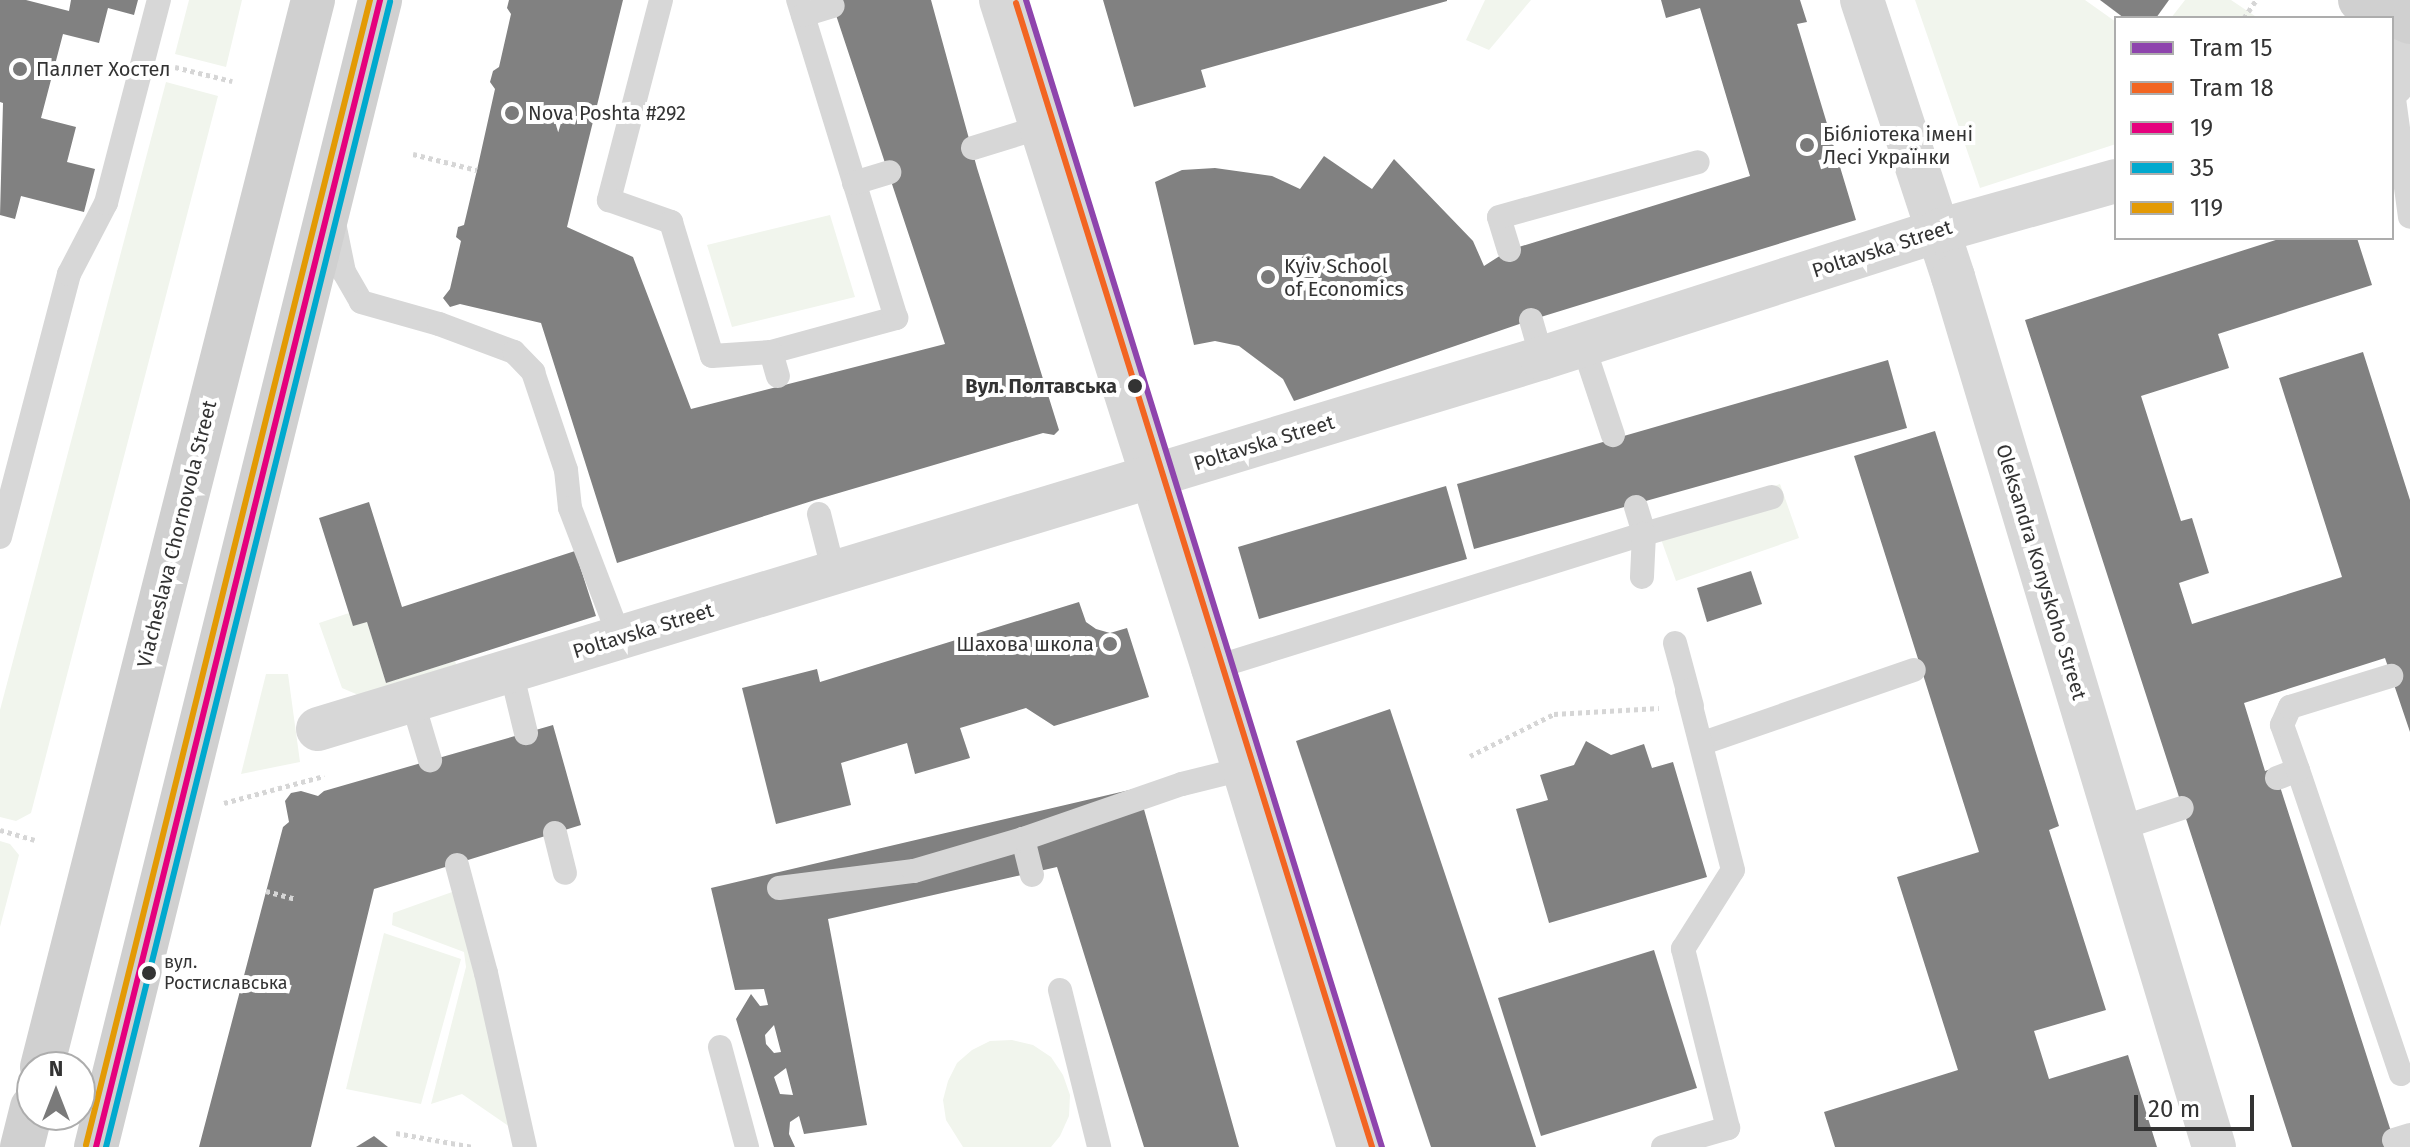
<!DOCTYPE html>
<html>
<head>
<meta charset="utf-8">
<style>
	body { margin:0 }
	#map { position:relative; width:2410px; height:1147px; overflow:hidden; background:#fff; font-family:"Fira Sans",sans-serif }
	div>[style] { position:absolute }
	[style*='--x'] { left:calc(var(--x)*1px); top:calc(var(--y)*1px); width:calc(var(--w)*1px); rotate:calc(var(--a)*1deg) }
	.green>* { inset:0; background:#f1f5ed }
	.building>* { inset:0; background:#818181 }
	.path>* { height:5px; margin-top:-2.5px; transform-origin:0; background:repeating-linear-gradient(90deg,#d6d6d6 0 4px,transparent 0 8px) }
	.lane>* { height:24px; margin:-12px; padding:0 12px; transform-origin:12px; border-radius:12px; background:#d7d7d7 }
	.street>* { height:44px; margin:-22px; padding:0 22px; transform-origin:22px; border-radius:22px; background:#d7d7d7 }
	.secondary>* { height:44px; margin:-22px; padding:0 22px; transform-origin:22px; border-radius:22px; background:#d0d0d0 }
	.bus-1>* { height:6px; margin:-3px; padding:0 3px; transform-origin:3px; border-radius:3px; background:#e5007d }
	.bus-2>* { height:6px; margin:-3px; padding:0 3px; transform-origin:3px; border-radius:3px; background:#00a9ce }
	.bus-3>* { height:6px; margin:-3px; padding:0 3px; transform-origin:3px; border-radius:3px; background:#e39a05 }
	.tram-1>* { height:6px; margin:-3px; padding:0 3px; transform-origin:3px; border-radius:3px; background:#8e44ad }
	.tram-2>* { height:6px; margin:-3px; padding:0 3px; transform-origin:3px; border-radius:3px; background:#f26522 }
	.dots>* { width:22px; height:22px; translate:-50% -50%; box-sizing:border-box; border:4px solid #fff; border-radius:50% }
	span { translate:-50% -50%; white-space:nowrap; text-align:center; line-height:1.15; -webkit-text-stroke:8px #fff; paint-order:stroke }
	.bus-label { font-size:18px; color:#333 }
	.left { translate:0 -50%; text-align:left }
	.poi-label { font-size:20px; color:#333 }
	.right { translate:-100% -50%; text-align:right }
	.street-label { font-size:20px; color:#333 }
	.stop-label { font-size:20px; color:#333; font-weight:700 }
	.legend { position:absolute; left:2114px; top:16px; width:280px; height:224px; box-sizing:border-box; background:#fff; border:2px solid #adadad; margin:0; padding:10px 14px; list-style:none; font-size:24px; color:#333 }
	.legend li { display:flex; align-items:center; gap:16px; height:40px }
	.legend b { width:40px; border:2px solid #adadad }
	.north { position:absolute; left:16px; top:1051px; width:80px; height:80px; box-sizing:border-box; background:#fff; border:2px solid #adadad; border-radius:50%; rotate:0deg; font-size:22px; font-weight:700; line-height:32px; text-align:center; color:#333 }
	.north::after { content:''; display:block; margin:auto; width:28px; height:36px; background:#7a7a7a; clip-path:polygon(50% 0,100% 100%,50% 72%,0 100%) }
	.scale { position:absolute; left:2134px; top:1095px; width:120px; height:36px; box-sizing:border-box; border:4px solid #333; border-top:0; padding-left:10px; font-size:24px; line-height:28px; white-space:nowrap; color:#333; -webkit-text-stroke:6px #fff; paint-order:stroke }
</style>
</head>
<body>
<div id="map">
	<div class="green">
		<div style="clip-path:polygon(189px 0,242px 0,226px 67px,175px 54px)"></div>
		<div style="clip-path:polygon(1485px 0,1531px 0,1489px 50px,1466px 40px)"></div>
		<div style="clip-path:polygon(1915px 0,2085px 0,2116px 22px,2116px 144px,1980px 188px)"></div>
		<div style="clip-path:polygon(2185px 0,2231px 0,2258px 18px,2171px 18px)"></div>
		<div style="clip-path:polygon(166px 82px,218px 96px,31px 813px,16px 821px,0 817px,0 710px)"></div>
		<div style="clip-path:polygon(830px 215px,855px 297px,732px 327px,707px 245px)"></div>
		<div style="clip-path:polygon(1780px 484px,1799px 538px,1676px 581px,1657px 528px)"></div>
		<div style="clip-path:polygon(349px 613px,367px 622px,386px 683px,455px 661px,458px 670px,363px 697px,342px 688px,319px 623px)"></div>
		<div style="clip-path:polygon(266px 674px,288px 674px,300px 762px,241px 774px)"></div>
		<div style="clip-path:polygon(0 841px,10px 844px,19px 855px,0 927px)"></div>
		<div style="clip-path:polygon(455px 891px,510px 1127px,462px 1094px,431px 1104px,466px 967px,464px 952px,392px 925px,393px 913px)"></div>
		<div style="clip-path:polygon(384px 933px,461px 959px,421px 1104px,346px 1089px)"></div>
		<div style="clip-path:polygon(1012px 1040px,1033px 1045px,1051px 1057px,1063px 1075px,1070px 1095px,1069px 1116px,1060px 1136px,1051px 1147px,963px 1147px,946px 1120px,943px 1100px,948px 1081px,957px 1063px,972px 1050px,990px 1041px)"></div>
	</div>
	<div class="building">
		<div style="clip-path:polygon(0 0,26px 0,69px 11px,71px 0,138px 0,134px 15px,108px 8px,99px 43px,63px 34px,41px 118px,76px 127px,67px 162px,95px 169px,84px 212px,21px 196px,15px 219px,0 215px,3px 103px,0 102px)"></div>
		<div style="clip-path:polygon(509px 0,623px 0,567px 227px,633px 257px,691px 409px,945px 344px,831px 0,931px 0,977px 168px,1059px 430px,1054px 435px,1043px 433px,815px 500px,617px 563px,541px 323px,460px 304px,450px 307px,443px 298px,450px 289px,461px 241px,456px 237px,458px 227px,464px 225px,477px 170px,495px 89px,490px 82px,493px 71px,499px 67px,511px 14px,507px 8px)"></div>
		<div style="clip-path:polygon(1103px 0,1447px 0,1447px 1px,1201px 70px,1206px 87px,1134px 107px)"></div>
		<div style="clip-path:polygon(1661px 0,1800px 0,1807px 22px,1797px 24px,1856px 220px,1531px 320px,1294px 401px,1283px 379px,1239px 346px,1215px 341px,1194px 345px,1155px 182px,1182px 170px,1215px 168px,1272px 176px,1300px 189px,1324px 156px,1372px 189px,1394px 159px,1473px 241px,1484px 266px,1509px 250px,1750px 176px,1700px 8px,1666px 18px)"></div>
		<div style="clip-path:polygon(2100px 0,2169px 0,2156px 18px,2124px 18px)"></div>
		<div style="clip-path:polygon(2282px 238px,2357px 238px,2372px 285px,2218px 334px,2229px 368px,2141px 396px,2181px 521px,2192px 518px,2209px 573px,2179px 583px,2192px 624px,2342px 577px,2279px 378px,2363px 352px,2410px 500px,2410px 732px,2385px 658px,2244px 703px,2265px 771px,2274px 768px,2396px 1147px,2292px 1147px,2025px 320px)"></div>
		<div style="clip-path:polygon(1888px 360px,1907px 428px,1474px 549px,1457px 484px)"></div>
		<div style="clip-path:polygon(1935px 431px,2059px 826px,2049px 830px,2106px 1010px,2034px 1031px,2049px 1079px,2128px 1055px,2157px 1147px,1835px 1147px,1824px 1112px,1958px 1070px,1897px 877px,1979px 852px,1854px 456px)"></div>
		<div style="clip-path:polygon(1446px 486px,1467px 559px,1259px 619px,1238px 547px)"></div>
		<div style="clip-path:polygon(369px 502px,402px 607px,575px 551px,596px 616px,386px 683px,367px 622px,353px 626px,319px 518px)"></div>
		<div style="clip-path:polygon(1751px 571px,1762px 604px,1707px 622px,1697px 588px)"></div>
		<div style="clip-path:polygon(1079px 602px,1086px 622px,1096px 629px,1110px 633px,1127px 628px,1149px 697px,1054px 726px,1026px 708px,960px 728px,970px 758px,915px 774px,907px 743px,841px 763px,851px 805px,776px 824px,742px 688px,817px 669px,820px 682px)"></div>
		<div style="clip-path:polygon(1390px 709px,1536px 1147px,1431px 1147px,1296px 741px)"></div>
		<div style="clip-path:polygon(553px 725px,581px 825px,374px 889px,311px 1147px,199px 1147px,283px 827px,289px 822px,285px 801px,291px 793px,301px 791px,318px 796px,324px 791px)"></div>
		<div style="clip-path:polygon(1586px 741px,1611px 755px,1644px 744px,1652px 768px,1673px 762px,1707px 877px,1549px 923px,1516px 809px,1548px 800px,1540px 775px,1574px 765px)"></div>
		<div style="clip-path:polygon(evenodd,1138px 788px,1239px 1147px,1144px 1147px,1057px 867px,828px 919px,867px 1125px,804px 1134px,799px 1116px,790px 1122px,789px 1134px,795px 1147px,774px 1147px,736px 1019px,751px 994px,760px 1006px,768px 1005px,764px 989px,735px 990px,711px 888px,1138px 788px,774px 1025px,781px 1052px,774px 1053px,766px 1044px,765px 1035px,774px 1025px,1138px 788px,786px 1068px,793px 1095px,780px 1094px,774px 1077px,786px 1068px)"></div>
		<div style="clip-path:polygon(1654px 950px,1697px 1088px,1541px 1136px,1498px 998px)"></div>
		<div style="clip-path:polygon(374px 1136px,388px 1147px,356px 1147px)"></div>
	</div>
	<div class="path">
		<div style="--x:2244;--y:18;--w:22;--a:-56"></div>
		<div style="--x:175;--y:67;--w:59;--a:13.8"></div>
		<div style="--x:413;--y:154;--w:66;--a:14"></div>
		<div style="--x:1470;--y:756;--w:94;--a:-26.6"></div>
		<div style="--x:1554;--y:714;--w:105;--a:-3.3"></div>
		<div style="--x:224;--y:803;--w:104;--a:-15.1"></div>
		<div style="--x:0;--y:830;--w:36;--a:16"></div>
		<div style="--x:266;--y:891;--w:31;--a:15"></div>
		<div style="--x:396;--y:1133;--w:78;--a:10.3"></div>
	</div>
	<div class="lane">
		<div style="--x:661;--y:0;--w:207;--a:104.6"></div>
		<div style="--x:609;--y:200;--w:66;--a:19.5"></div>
		<div style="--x:671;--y:222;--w:140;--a:73"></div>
		<div style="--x:712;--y:356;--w:59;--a:-3.9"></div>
		<div style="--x:771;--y:352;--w:130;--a:-15.2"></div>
		<div style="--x:896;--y:318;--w:333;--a:-107.1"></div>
		<div style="--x:803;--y:15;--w:31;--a:-17"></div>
		<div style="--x:2392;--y:84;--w:134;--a:82.3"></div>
		<div style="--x:973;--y:148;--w:71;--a:-17.2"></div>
		<div style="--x:854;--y:183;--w:37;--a:-17"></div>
		<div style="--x:334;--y:223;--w:50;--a:78.5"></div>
		<div style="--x:344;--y:272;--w:34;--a:60"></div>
		<div style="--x:361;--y:302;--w:81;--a:15.8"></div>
		<div style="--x:439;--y:324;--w:80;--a:20.5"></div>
		<div style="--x:514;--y:352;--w:28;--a:46"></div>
		<div style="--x:533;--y:372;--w:103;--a:71.4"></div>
		<div style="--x:566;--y:470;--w:38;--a:84"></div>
		<div style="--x:570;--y:508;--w:139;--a:69"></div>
		<div style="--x:1509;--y:250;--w:34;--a:-107"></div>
		<div style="--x:1499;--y:217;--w:206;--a:-15.4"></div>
		<div style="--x:1531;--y:320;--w:40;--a:74"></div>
		<div style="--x:1583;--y:345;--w:95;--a:71.6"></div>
		<div style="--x:771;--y:352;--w:25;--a:74"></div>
		<div style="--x:1636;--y:507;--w:28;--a:73"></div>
		<div style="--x:1644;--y:534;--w:133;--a:-16.1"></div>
		<div style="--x:819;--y:514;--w:61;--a:75.7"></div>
		<div style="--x:0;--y:537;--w:272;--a:-75.3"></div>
		<div style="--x:69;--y:274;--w:80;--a:-62.5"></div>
		<div style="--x:106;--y:203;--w:210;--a:-75.4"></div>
		<div style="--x:1675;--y:643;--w:65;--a:74.9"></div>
		<div style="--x:1213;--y:668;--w:451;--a:-17.3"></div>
		<div style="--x:1644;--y:534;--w:43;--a:92.7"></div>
		<div style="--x:511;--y:671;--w:64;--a:76.4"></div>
		<div style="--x:412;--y:700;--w:63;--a:73.3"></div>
		<div style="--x:1703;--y:743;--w:223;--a:-19.1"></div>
		<div style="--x:2298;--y:770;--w:321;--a:71.3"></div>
		<div style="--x:2277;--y:778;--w:22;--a:-21"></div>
		<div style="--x:2298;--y:770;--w:48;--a:-109.6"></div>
		<div style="--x:2282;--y:725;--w:20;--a:-66"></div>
		<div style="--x:2290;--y:707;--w:106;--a:-17.1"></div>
		<div style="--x:2118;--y:829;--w:67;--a:-18.2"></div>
		<div style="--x:555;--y:833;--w:41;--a:76"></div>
		<div style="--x:1023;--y:839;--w:37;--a:76"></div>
		<div style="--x:457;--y:865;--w:112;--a:75"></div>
		<div style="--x:486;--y:973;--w:178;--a:77.4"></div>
		<div style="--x:779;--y:888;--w:136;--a:-7.2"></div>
		<div style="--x:914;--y:871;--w:114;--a:-16.4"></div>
		<div style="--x:1023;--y:839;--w:168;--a:-19.1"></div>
		<div style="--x:1182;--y:784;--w:62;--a:-14"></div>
		<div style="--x:1060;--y:990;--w:162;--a:76"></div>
		<div style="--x:720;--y:1047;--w:104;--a:74.9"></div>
		<div style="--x:2394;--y:1140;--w:17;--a:-17"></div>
		<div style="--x:1663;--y:1147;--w:68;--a:-16.3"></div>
		<div style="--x:1728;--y:1128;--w:185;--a:-104.1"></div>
		<div style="--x:1683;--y:949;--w:93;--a:-57.7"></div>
		<div style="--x:1733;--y:870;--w:185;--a:-104.4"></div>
	</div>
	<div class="street">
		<div style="--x:1001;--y:0;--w:701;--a:72.39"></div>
		<div style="--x:1213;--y:668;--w:501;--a:73.05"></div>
		<div style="--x:1862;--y:0;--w:292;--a:71.8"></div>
		<div style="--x:1953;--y:277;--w:908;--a:73.3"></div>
		<div style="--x:2392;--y:84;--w:44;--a:-65.8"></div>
		<div style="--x:318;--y:729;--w:1279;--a:-16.86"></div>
		<div style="--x:1542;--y:358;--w:416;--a:-17.8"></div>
		<div style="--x:1938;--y:231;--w:185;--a:-15.7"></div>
	</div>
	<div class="secondary">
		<div style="--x:2360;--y:0;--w:55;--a:23.7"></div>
		<div style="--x:42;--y:1067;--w:1101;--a:-75.75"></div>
		<div style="--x:22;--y:1147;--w:41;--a:-76"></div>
		<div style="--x:96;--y:1147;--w:1182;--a:-76.09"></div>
	</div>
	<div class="bus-1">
		<div style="--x:96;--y:1147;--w:1182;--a:-76.09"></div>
	</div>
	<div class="bus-2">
		<div style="--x:106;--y:1147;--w:1180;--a:-76.07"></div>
	</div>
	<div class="bus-3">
		<div style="--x:86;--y:1145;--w:1180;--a:-76.07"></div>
	</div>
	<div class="tram-1">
		<div style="--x:1026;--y:0;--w:1201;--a:72.76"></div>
	</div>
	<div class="tram-2">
		<div style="--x:1016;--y:3;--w:1198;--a:72.71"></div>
	</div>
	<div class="dots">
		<div style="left:20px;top:69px;background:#7a7a7a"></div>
		<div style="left:512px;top:113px;background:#7a7a7a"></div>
		<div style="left:1807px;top:145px;background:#7a7a7a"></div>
		<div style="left:1268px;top:277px;background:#7a7a7a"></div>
		<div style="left:1135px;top:386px;background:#333"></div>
		<div style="left:1110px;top:644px;background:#7a7a7a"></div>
		<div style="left:149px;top:973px;background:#333"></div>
	</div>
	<div class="bus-label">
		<span class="left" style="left:164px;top:973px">вул.<br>Ростиславська</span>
	</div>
	<div class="poi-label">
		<span class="left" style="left:36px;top:69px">Паллет Хостел</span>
		<span class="left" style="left:528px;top:113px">Nova Poshta #292</span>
		<span class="left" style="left:1823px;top:146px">Бібліотека імені<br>Лесі Українки</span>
		<span class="left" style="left:1284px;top:278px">Kyiv School<br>of Economics</span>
		<span class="right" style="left:1094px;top:644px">Шахова школа</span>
	</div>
	<div class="street-label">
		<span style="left:1882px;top:249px;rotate:-18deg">Poltavska Street</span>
		<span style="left:1264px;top:443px;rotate:-17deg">Poltavska Street</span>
		<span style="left:177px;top:534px;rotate:-76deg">Viacheslava Chornovola Street</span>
		<span style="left:2041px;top:572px;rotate:73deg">Oleksandra Konyskoho Street</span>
		<span style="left:643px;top:631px;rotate:-17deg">Poltavska Street</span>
	</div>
	<div class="stop-label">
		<span class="right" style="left:1117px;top:386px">Вул. Полтавська</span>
	</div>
	<ul class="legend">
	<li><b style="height:10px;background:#8e44ad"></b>Tram 15</li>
	<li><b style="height:10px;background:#f26522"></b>Tram 18</li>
	<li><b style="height:10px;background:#e5007d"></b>19</li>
	<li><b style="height:10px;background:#00a9ce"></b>35</li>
	<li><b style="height:10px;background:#e39a05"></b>119</li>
	</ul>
	<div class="north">N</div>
	<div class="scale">20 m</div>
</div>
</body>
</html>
